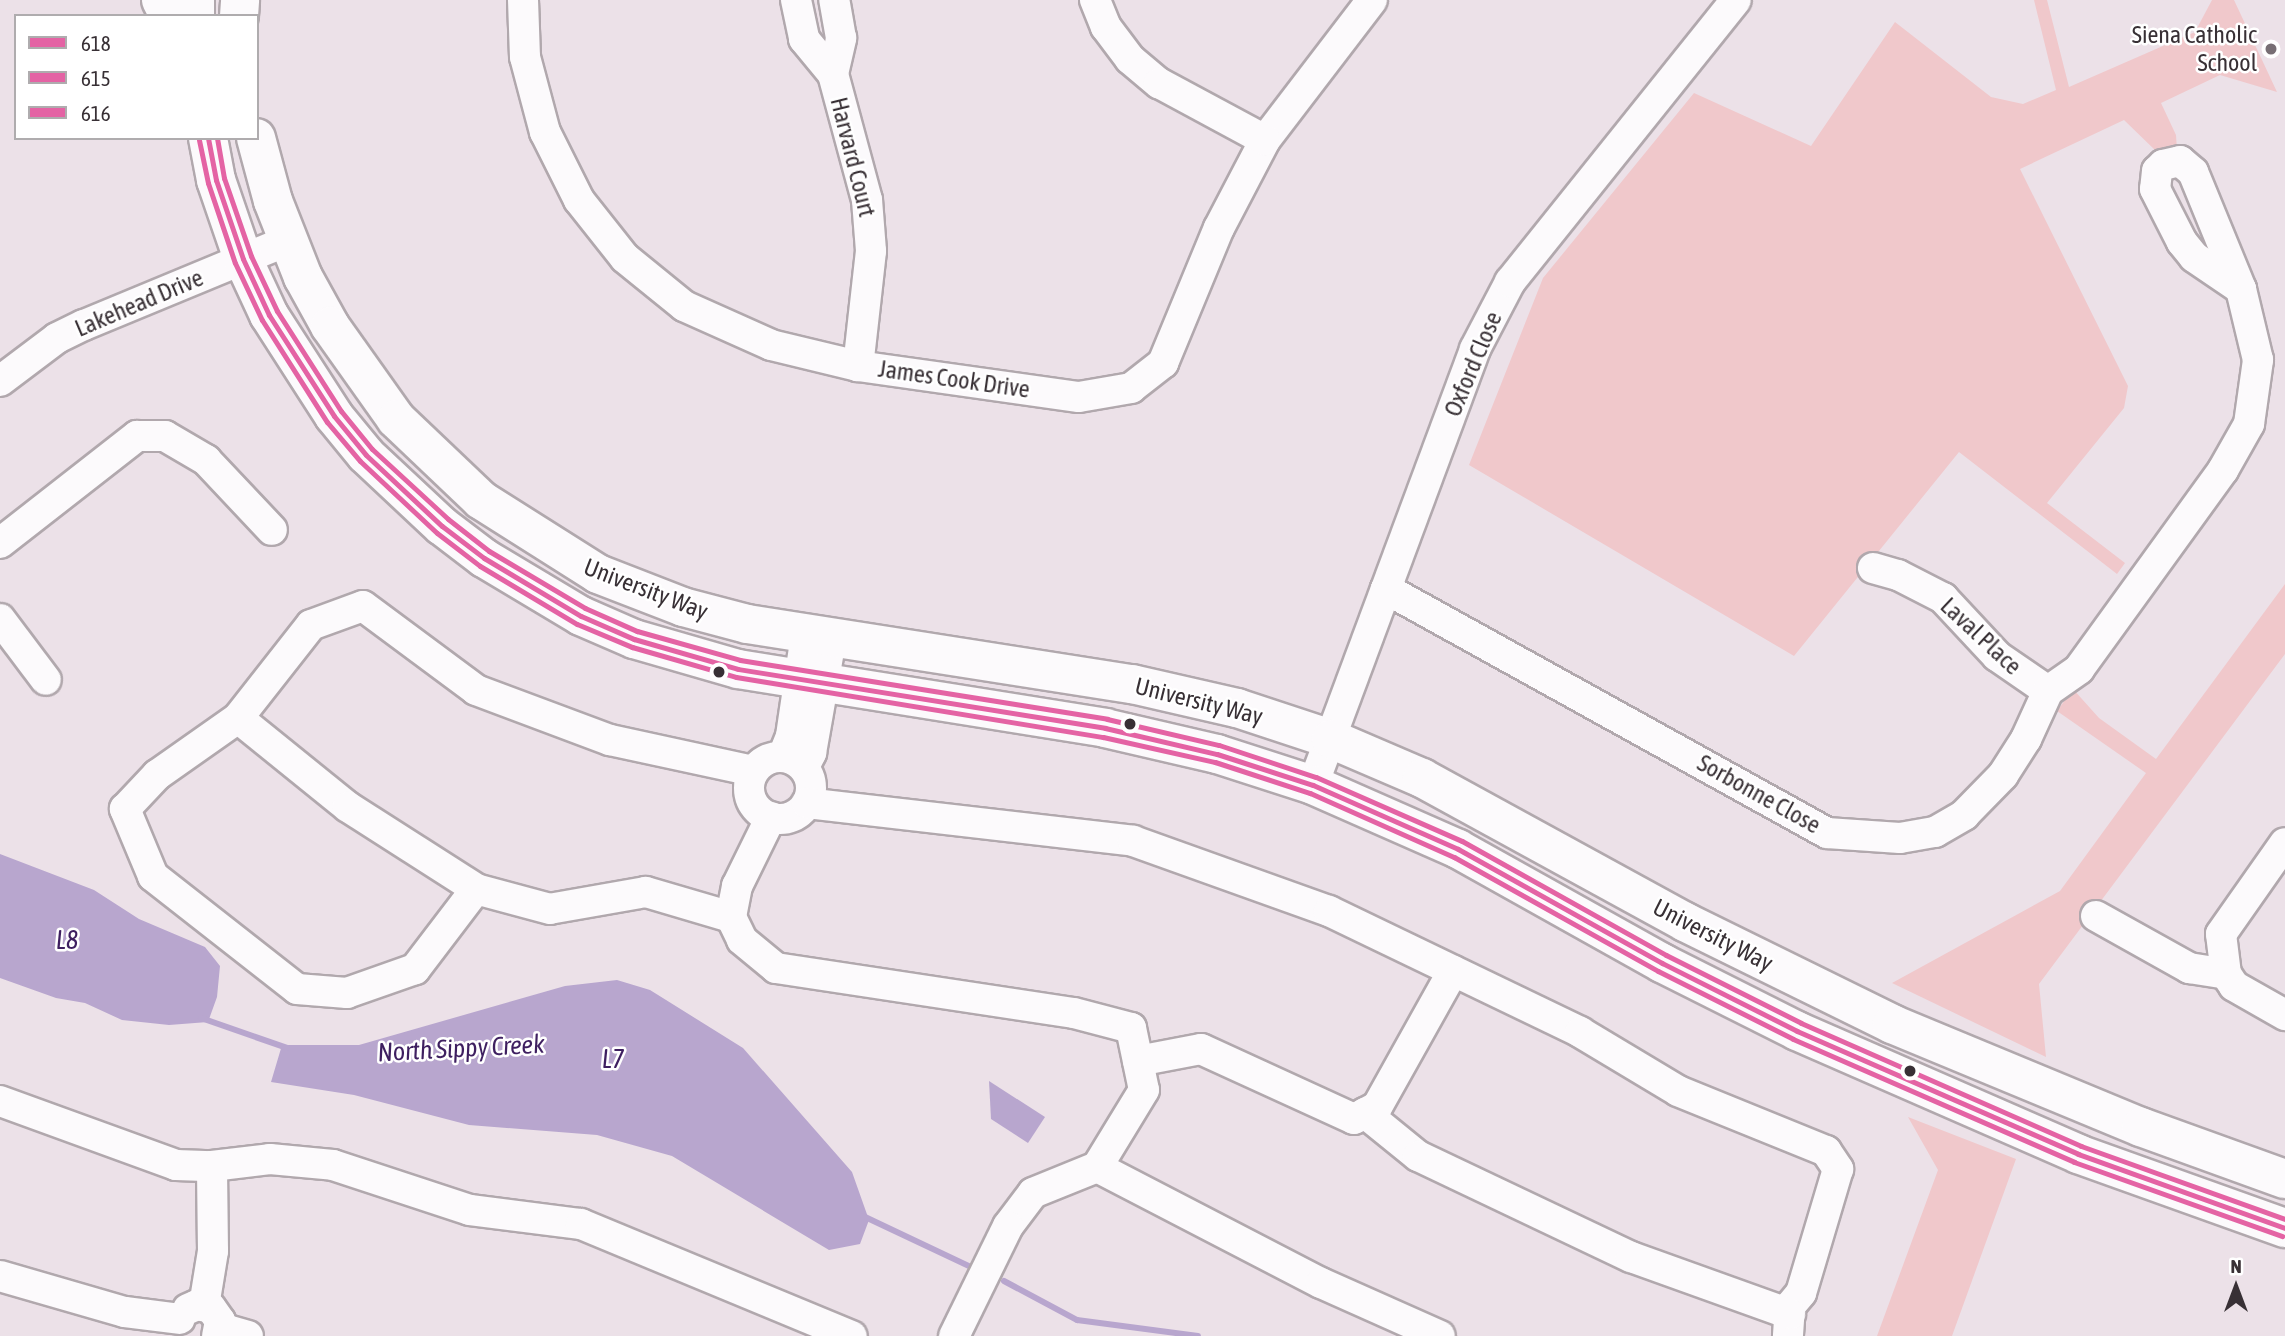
<!DOCTYPE html>
<html>
<head>
<meta charset="utf-8">
<style>
	body { margin:0 }
	#map { position:relative; width:2285px; height:1336px; overflow:hidden; background:#ece1e8; font-family:"Asap Condensed",sans-serif }
	div>[style] { position:absolute }
	[style*='--x'] { left:calc(var(--x)*1px); top:calc(var(--y)*1px); width:calc(var(--w)*1px); rotate:calc(var(--a)*1deg) }
	.green>* { inset:0; background:#f0c8cb }
	.water>* { inset:0; background:#b8a6ce }
	.stream>* { height:6px; margin:-3px; padding:0 3px; transform-origin:3px; border-radius:3px; background:#b8a6ce }
	.roads { filter:drop-shadow(2px 0 #b1a8ad) drop-shadow(-2px 0 #b1a8ad) drop-shadow(0 2px #b1a8ad) drop-shadow(0 -2px #b1a8ad) }
	.minor>* { height:30px; margin:-15px; padding:0 15px; transform-origin:15px; border-radius:15px; background:#fcfafc }
	.minor>.ring { margin:-15px; padding:0; box-sizing:content-box; background:none; border:30px solid #fcfafc; border-radius:50% }
	.major>* { height:38px; margin:-19px; padding:0 19px; transform-origin:19px; border-radius:19px; background:#fcfafc }
	.bus-1>* { height:5px; margin:-2.5px; padding:0 2.5px; transform-origin:2.5px; border-radius:2.5px; background:#e463a4 }
	.bus-2>* { height:5px; margin:-2.5px; padding:0 2.5px; transform-origin:2.5px; border-radius:2.5px; background:#e463a4 }
	.bus-3>* { height:5px; margin:-2.5px; padding:0 2.5px; transform-origin:2.5px; border-radius:2.5px; background:#e463a4 }
	.dots>* { width:19px; height:19px; translate:-50% -50%; box-sizing:border-box; border:4px solid #fff; border-radius:50% }
	span { translate:-50% -50%; white-space:nowrap; text-align:center; line-height:1.15; -webkit-text-stroke:5px #fff; paint-order:stroke }
	.poi-label { font-size:24px; color:#383035 }
	.right { translate:-100% -50%; text-align:right }
	.street-label { font-size:24px; color:#383035 }
	.water-label { font-size:26px; color:#3e1f60; font-style:italic }
	.legend { position:absolute; left:14px; top:14px; width:245px; height:126px; box-sizing:border-box; background:#fff; border:2px solid #afacae; margin:0; padding:9px 12px; list-style:none; font-size:21px; color:#383035 }
	.legend li { display:flex; align-items:center; gap:14px; height:35px }
	.legend b { width:35px; border:2px solid #afacae }
	.north { position:absolute; left:2201px; top:1252px; width:70px; height:70px; -webkit-text-stroke:5px #fff; paint-order:stroke; rotate:0deg; font-size:19px; font-weight:700; line-height:28px; text-align:center; color:#383035 }
	.north::after { content:''; display:block; margin:auto; width:24px; height:32px; background:#383035; clip-path:polygon(50% 0,100% 100%,50% 72%,0 100%) }
</style>
</head>
<body>
<div id="map">
	<div class="green">
		<div style="clip-path:polygon(2034px 0,2047px 0,2069px 87px,2195px 32px,2212px 0,2234px 0,2277px 92px,2220px 75px,2161px 103px,2176px 135px,2177px 150px,2158px 153px,2124px 120px,2020px 169px,2128px 386px,2124px 408px,2047px 503px,2125px 563px,2117px 574px,1959px 452px,1794px 656px,1469px 465px,1543px 278px,1694px 93px,1811px 146px,1895px 22px,1991px 97px,2023px 104px,2056px 90px)"></div>
		<div style="clip-path:polygon(2285px 584px,2285px 654px,2039px 984px,2046px 1057px,1892px 983px,2060px 891px,2146px 773px,2057px 711px,2073px 689px,2099px 718px,2156px 759px)"></div>
		<div style="clip-path:polygon(1908px 1117px,2016px 1159px,1952px 1336px,1877px 1336px,1938px 1170px)"></div>
	</div>
	<div class="water">
		<div style="clip-path:polygon(0 854px,94px 890px,139px 919px,205px 947px,220px 966px,217px 997px,208px 1022px,169px 1025px,122px 1020px,85px 1003px,56px 998px,0 978px)"></div>
		<div style="clip-path:polygon(617px 980px,650px 990px,743px 1048px,852px 1172px,869px 1220px,860px 1244px,829px 1250px,672px 1156px,597px 1135px,469px 1125px,354px 1095px,271px 1082px,282px 1045px,359px 1045px,565px 986px)"></div>
		<div style="clip-path:polygon(989px 1081px,1045px 1117px,1028px 1143px,991px 1119px)"></div>
	</div>
	<div class="stream">
		<div style="--x:201;--y:1018;--w:91;--a:19.2"></div>
		<div style="--x:863;--y:1216;--w:122;--a:25.3"></div>
		<div style="--x:1004;--y:1281;--w:83;--a:28.1"></div>
		<div style="--x:1077;--y:1320;--w:122;--a:7.5"></div>
	</div>
	<div class="roads">
		<div class="minor">
			<div style="--x:523;--y:0;--w:57;--a:88"></div>
			<div style="--x:525;--y:57;--w:78;--a:75.1"></div>
			<div style="--x:545;--y:132;--w:76;--a:63.4"></div>
			<div style="--x:579;--y:200;--w:74;--a:51.6"></div>
			<div style="--x:625;--y:258;--w:76;--a:39.1"></div>
			<div style="--x:684;--y:306;--w:95;--a:24.1"></div>
			<div style="--x:771;--y:345;--w:89;--a:13.6"></div>
			<div style="--x:858;--y:366;--w:223;--a:8"></div>
			<div style="--x:1079;--y:397;--w:53;--a:-9.8"></div>
			<div style="--x:1131;--y:388;--w:41;--a:-38"></div>
			<div style="--x:1163;--y:363;--w:146;--a:-67.5"></div>
			<div style="--x:1219;--y:228;--w:99;--a:-62.4"></div>
			<div style="--x:1265;--y:140;--w:176;--a:-52.6"></div>
			<div style="--x:796;--y:0;--w:40;--a:78"></div>
			<div style="--x:804;--y:39;--w:45;--a:50.4"></div>
			<div style="--x:833;--y:74;--w:131;--a:74.9"></div>
			<div style="--x:867;--y:200;--w:51;--a:85.5"></div>
			<div style="--x:871;--y:251;--w:116;--a:96.4"></div>
			<div style="--x:1095;--y:0;--w:29;--a:68"></div>
			<div style="--x:1106;--y:27;--w:40;--a:53"></div>
			<div style="--x:1130;--y:59;--w:38;--a:40"></div>
			<div style="--x:1159;--y:83;--w:120;--a:28.3"></div>
			<div style="--x:833;--y:74;--w:37;--a:-77"></div>
			<div style="--x:841;--y:38;--w:39;--a:-100"></div>
			<div style="--x:0;--y:381;--w:71;--a:-37"></div>
			<div style="--x:57;--y:338;--w:30;--a:-26"></div>
			<div style="--x:84;--y:325;--w:220;--a:-22.5"></div>
			<div style="--x:0;--y:543;--w:174;--a:-38"></div>
			<div style="--x:137;--y:436;--w:28;--a:0"></div>
			<div style="--x:165;--y:436;--w:48;--a:30.3"></div>
			<div style="--x:206;--y:460;--w:96;--a:46.7"></div>
			<div style="--x:1873;--y:568;--w:26;--a:16"></div>
			<div style="--x:1898;--y:575;--w:51;--a:27.1"></div>
			<div style="--x:1943;--y:598;--w:79;--a:47"></div>
			<div style="--x:1997;--y:656;--w:62;--a:34.5"></div>
			<div style="--x:1386;--y:589;--w:504;--a:28.96"></div>
			<div style="--x:1827;--y:833;--w:73;--a:3.9"></div>
			<div style="--x:1900;--y:838;--w:36;--a:-10"></div>
			<div style="--x:1935;--y:832;--w:34;--a:-30"></div>
			<div style="--x:1964;--y:815;--w:56;--a:-45.7"></div>
			<div style="--x:2003;--y:775;--w:43;--a:-57.4"></div>
			<div style="--x:2026;--y:739;--w:53;--a:-65.4"></div>
			<div style="--x:2048;--y:691;--w:38;--a:-35"></div>
			<div style="--x:2079;--y:669;--w:246;--a:-54.1"></div>
			<div style="--x:2223;--y:470;--w:53;--a:-60.5"></div>
			<div style="--x:2249;--y:424;--w:65;--a:-82"></div>
			<div style="--x:2258;--y:360;--w:73;--a:-103.5"></div>
			<div style="--x:2241;--y:289;--w:126;--a:-112.3"></div>
			<div style="--x:2193;--y:172;--w:17;--a:-140"></div>
			<div style="--x:2180;--y:161;--w:17;--a:167"></div>
			<div style="--x:2163;--y:165;--w:8;--a:135"></div>
			<div style="--x:2157;--y:171;--w:18;--a:96"></div>
			<div style="--x:2155;--y:189;--w:59;--a:63"></div>
			<div style="--x:2182;--y:242;--w:19;--a:51"></div>
			<div style="--x:2194;--y:257;--w:57;--a:34.2"></div>
			<div style="--x:0;--y:619;--w:76;--a:53"></div>
			<div style="--x:238;--y:718;--w:141;--a:39"></div>
			<div style="--x:348;--y:807;--w:152;--a:32.6"></div>
			<div style="--x:783;--y:756;--w:22;--a:-68"></div>
			<div style="--x:791;--y:736;--w:102;--a:-81.6"></div>
			<div class="ring" style="left:749px;top:757px;width:32px;height:32px"></div>
			<div style="--x:804;--y:767;--w:16;--a:-63"></div>
			<div style="--x:811;--y:753;--w:116;--a:-80"></div>
			<div style="--x:1313;--y:785;--w:465;--a:-69.6"></div>
			<div style="--x:1475;--y:349;--w:76;--a:-62.4"></div>
			<div style="--x:1510;--y:282;--w:361;--a:-51.3"></div>
			<div style="--x:807;--y:803;--w:328;--a:6.6"></div>
			<div style="--x:1133;--y:841;--w:208;--a:19.7"></div>
			<div style="--x:1329;--y:911;--w:279;--a:25.7"></div>
			<div style="--x:1580;--y:1032;--w:114;--a:31"></div>
			<div style="--x:1678;--y:1091;--w:160;--a:22.1"></div>
			<div style="--x:1826;--y:1151;--w:22;--a:56"></div>
			<div style="--x:1838;--y:1169;--w:129;--a:106.6"></div>
			<div style="--x:1801;--y:1293;--w:17;--a:130"></div>
			<div style="--x:1790;--y:1306;--w:30;--a:94"></div>
			<div style="--x:771;--y:817;--w:77;--a:116.2"></div>
			<div style="--x:737;--y:886;--w:32;--a:101"></div>
			<div style="--x:731;--y:917;--w:25;--a:64"></div>
			<div style="--x:742;--y:940;--w:44;--a:39.5"></div>
			<div style="--x:776;--y:968;--w:301;--a:8.6"></div>
			<div style="--x:1074;--y:1013;--w:59;--a:14.7"></div>
			<div style="--x:1131;--y:1028;--w:63;--a:78.2"></div>
			<div style="--x:1144;--y:1090;--w:90;--a:121.4"></div>
			<div style="--x:1097;--y:1167;--w:69;--a:157.9"></div>
			<div style="--x:1033;--y:1193;--w:41;--a:127.1"></div>
			<div style="--x:1008;--y:1226;--w:123;--a:116.1"></div>
			<div style="--x:2096;--y:916;--w:107;--a:29.2"></div>
			<div style="--x:2189;--y:968;--w:37;--a:9"></div>
			<div style="--x:2226;--y:974;--w:14;--a:56"></div>
			<div style="--x:2234;--y:986;--w:59;--a:29.6"></div>
			<div style="--x:731;--y:917;--w:89;--a:-163.6"></div>
			<div style="--x:646;--y:892;--w:97;--a:170"></div>
			<div style="--x:550;--y:909;--w:77;--a:-164.9"></div>
			<div style="--x:476;--y:889;--w:101;--a:127.3"></div>
			<div style="--x:415;--y:969;--w:72;--a:160.6"></div>
			<div style="--x:347;--y:993;--w:50;--a:-175.4"></div>
			<div style="--x:297;--y:989;--w:183;--a:-141.9"></div>
			<div style="--x:153;--y:876;--w:73;--a:-112.7"></div>
			<div style="--x:125;--y:809;--w:47;--a:-46.7"></div>
			<div style="--x:157;--y:775;--w:99;--a:-35.1"></div>
			<div style="--x:238;--y:718;--w:118;--a:-51.9"></div>
			<div style="--x:311;--y:625;--w:55;--a:-20.1"></div>
			<div style="--x:363;--y:606;--w:141;--a:36.6"></div>
			<div style="--x:476;--y:690;--w:143;--a:20.5"></div>
			<div style="--x:610;--y:740;--w:146;--a:12.2"></div>
			<div style="--x:2226;--y:974;--w:40;--a:-97.1"></div>
			<div style="--x:2221;--y:934;--w:111;--a:-54.9"></div>
			<div style="--x:1138;--y:1061;--w:64;--a:-10.8"></div>
			<div style="--x:1201;--y:1049;--w:168;--a:24.6"></div>
			<div style="--x:1354;--y:1119;--w:26;--a:-28"></div>
			<div style="--x:1377;--y:1107;--w:156;--a:-60.8"></div>
			<div style="--x:0;--y:1101;--w:187;--a:20"></div>
			<div style="--x:176;--y:1165;--w:36;--a:2"></div>
			<div style="--x:212;--y:1166;--w:58;--a:-6.9"></div>
			<div style="--x:270;--y:1159;--w:63;--a:5.4"></div>
			<div style="--x:333;--y:1165;--w:144;--a:18.2"></div>
			<div style="--x:470;--y:1210;--w:112;--a:7.2"></div>
			<div style="--x:581;--y:1224;--w:293;--a:22.5"></div>
			<div style="--x:1365;--y:1113;--w:68;--a:39.1"></div>
			<div style="--x:1418;--y:1156;--w:236;--a:25.4"></div>
			<div style="--x:1631;--y:1257;--w:169;--a:19.7"></div>
			<div style="--x:1097;--y:1167;--w:252;--a:27.4"></div>
			<div style="--x:1321;--y:1283;--w:130;--a:24"></div>
			<div style="--x:0;--y:1276;--w:130;--a:16.1"></div>
			<div style="--x:125;--y:1312;--w:55;--a:7.3"></div>
			<div style="--x:204;--y:1306;--w:56;--a:-80.7"></div>
			<div style="--x:213;--y:1251;--w:85;--a:-90.7"></div>
			<div style="--x:188;--y:1309;--w:10;--a:-24"></div>
			<div style="--x:197;--y:1305;--w:14;--a:12"></div>
			<div style="--x:211;--y:1308;--w:16;--a:55"></div>
			<div style="--x:220;--y:1321;--w:15;--a:101"></div>
			<div style="--x:220;--y:1328;--w:29;--a:16"></div>
		</div>
		<div class="major">
			<div style="--x:161;--y:0;--w:18;--a:63"></div>
			<div style="--x:195;--y:16;--w:16;--a:-90"></div>
			<div style="--x:239;--y:16;--w:16;--a:-86"></div>
			<div style="--x:208;--y:138;--w:43;--a:79.2"></div>
			<div style="--x:216;--y:180;--w:83;--a:71.1"></div>
			<div style="--x:243;--y:259;--w:62;--a:65.1"></div>
			<div style="--x:269;--y:315;--w:120;--a:57.2"></div>
			<div style="--x:334;--y:416;--w:50;--a:50.6"></div>
			<div style="--x:366;--y:455;--w:104;--a:43.1"></div>
			<div style="--x:442;--y:526;--w:53;--a:37.3"></div>
			<div style="--x:484;--y:558;--w:113;--a:30.9"></div>
			<div style="--x:581;--y:616;--w:58;--a:23.5"></div>
			<div style="--x:634;--y:639;--w:108;--a:16.1"></div>
			<div style="--x:738;--y:669;--w:372;--a:9.1"></div>
			<div style="--x:1105;--y:728;--w:115;--a:13.1"></div>
			<div style="--x:1217;--y:754;--w:101;--a:17.9"></div>
			<div style="--x:1313;--y:785;--w:158;--a:23.8"></div>
			<div style="--x:1458;--y:849;--w:234;--a:29.2"></div>
			<div style="--x:1662;--y:963;--w:151;--a:26.7"></div>
			<div style="--x:1797;--y:1031;--w:307;--a:23.6"></div>
			<div style="--x:2078;--y:1154;--w:220;--a:19.7"></div>
			<div style="--x:256;--y:138;--w:65;--a:74.9"></div>
			<div style="--x:273;--y:201;--w:82;--a:68.5"></div>
			<div style="--x:303;--y:277;--w:56;--a:61.1"></div>
			<div style="--x:330;--y:326;--w:114;--a:54.6"></div>
			<div style="--x:396;--y:419;--w:117;--a:43.6"></div>
			<div style="--x:481;--y:500;--w:138;--a:32.3"></div>
			<div style="--x:598;--y:574;--w:91;--a:21.2"></div>
			<div style="--x:683;--y:607;--w:66;--a:14.9"></div>
			<div style="--x:747;--y:624;--w:390;--a:8.9"></div>
			<div style="--x:1132;--y:684;--w:108;--a:12.9"></div>
			<div style="--x:1237;--y:708;--w:99;--a:18.3"></div>
			<div style="--x:1331;--y:739;--w:99;--a:23.2"></div>
			<div style="--x:1422;--y:778;--w:300;--a:28.7"></div>
			<div style="--x:1685;--y:922;--w:231;--a:26.2"></div>
			<div style="--x:1892;--y:1024;--w:269;--a:22.5"></div>
			<div style="--x:2141;--y:1127;--w:153;--a:19.9"></div>
		</div>
	</div>
	<div class="bus-1">
		<div style="--x:208;--y:138;--w:43;--a:79.2"></div>
		<div style="--x:216;--y:180;--w:83;--a:71.1"></div>
		<div style="--x:243;--y:259;--w:62;--a:65.1"></div>
		<div style="--x:269;--y:315;--w:120;--a:57.2"></div>
		<div style="--x:334;--y:416;--w:50;--a:50.6"></div>
		<div style="--x:366;--y:455;--w:104;--a:43.1"></div>
		<div style="--x:442;--y:526;--w:53;--a:37.3"></div>
		<div style="--x:484;--y:558;--w:113;--a:30.9"></div>
		<div style="--x:581;--y:616;--w:58;--a:23.5"></div>
		<div style="--x:634;--y:639;--w:108;--a:16.1"></div>
		<div style="--x:738;--y:669;--w:372;--a:9.1"></div>
		<div style="--x:1105;--y:728;--w:115;--a:13.1"></div>
		<div style="--x:1217;--y:754;--w:101;--a:17.9"></div>
		<div style="--x:1313;--y:785;--w:158;--a:23.8"></div>
		<div style="--x:1458;--y:849;--w:234;--a:29.2"></div>
		<div style="--x:1662;--y:963;--w:151;--a:26.7"></div>
		<div style="--x:1797;--y:1031;--w:307;--a:23.6"></div>
		<div style="--x:2078;--y:1154;--w:220;--a:19.7"></div>
	</div>
	<div class="bus-2">
		<div style="--x:199;--y:140;--w:44;--a:78.2"></div>
		<div style="--x:208;--y:183;--w:84;--a:71.4"></div>
		<div style="--x:235;--y:263;--w:63;--a:64.7"></div>
		<div style="--x:262;--y:320;--w:121;--a:57.5"></div>
		<div style="--x:327;--y:422;--w:51;--a:49.8"></div>
		<div style="--x:360;--y:461;--w:105;--a:43.1"></div>
		<div style="--x:437;--y:533;--w:54;--a:37.5"></div>
		<div style="--x:480;--y:566;--w:113;--a:30.9"></div>
		<div style="--x:577;--y:624;--w:60;--a:22.7"></div>
		<div style="--x:632;--y:647;--w:108;--a:16.1"></div>
		<div style="--x:736;--y:677;--w:372;--a:9.3"></div>
		<div style="--x:1103;--y:737;--w:115;--a:12.6"></div>
		<div style="--x:1215;--y:762;--w:100;--a:18.1"></div>
		<div style="--x:1310;--y:793;--w:158;--a:24"></div>
		<div style="--x:1454;--y:857;--w:234;--a:29.2"></div>
		<div style="--x:1658;--y:971;--w:151;--a:26.7"></div>
		<div style="--x:1793;--y:1039;--w:307;--a:23.6"></div>
		<div style="--x:2074;--y:1162;--w:221;--a:19.6"></div>
	</div>
	<div class="bus-3">
		<div style="--x:217;--y:138;--w:41;--a:80.1"></div>
		<div style="--x:224;--y:178;--w:83;--a:70.9"></div>
		<div style="--x:251;--y:256;--w:61;--a:64.7"></div>
		<div style="--x:277;--y:311;--w:119;--a:57.4"></div>
		<div style="--x:341;--y:411;--w:49;--a:50.8"></div>
		<div style="--x:372;--y:449;--w:103;--a:42.6"></div>
		<div style="--x:448;--y:519;--w:52;--a:38"></div>
		<div style="--x:489;--y:551;--w:112;--a:30.7"></div>
		<div style="--x:585;--y:608;--w:57;--a:23.9"></div>
		<div style="--x:637;--y:631;--w:107;--a:15.7"></div>
		<div style="--x:740;--y:660;--w:372;--a:9.1"></div>
		<div style="--x:1107;--y:719;--w:115;--a:13.1"></div>
		<div style="--x:1219;--y:745;--w:102;--a:18.3"></div>
		<div style="--x:1316;--y:777;--w:159;--a:23.7"></div>
		<div style="--x:1462;--y:841;--w:234;--a:29.2"></div>
		<div style="--x:1666;--y:955;--w:151;--a:26.7"></div>
		<div style="--x:1801;--y:1023;--w:306;--a:23.7"></div>
		<div style="--x:2081;--y:1146;--w:217;--a:19.7"></div>
	</div>
	<div class="dots">
		<div style="left:2271px;top:49px;background:#776e74"></div>
		<div style="left:719px;top:672px;background:#383035"></div>
		<div style="left:1130px;top:724px;background:#383035"></div>
		<div style="left:1910px;top:1071px;background:#383035"></div>
	</div>
	<div class="poi-label">
		<span class="right" style="left:2257px;top:49px">Siena Catholic<br>School</span>
	</div>
	<div class="street-label">
		<span style="left:853px;top:157px;rotate:76deg">Harvard Court</span>
		<span style="left:139px;top:303px;rotate:-23deg">Lakehead Drive</span>
		<span style="left:1473px;top:364px;rotate:-67deg">Oxford Close</span>
		<span style="left:954px;top:379px;rotate:8deg">James Cook Drive</span>
		<span style="left:646px;top:589px;rotate:21deg">University Way</span>
		<span style="left:1981px;top:636px;rotate:43deg">Laval Place</span>
		<span style="left:1199px;top:701px;rotate:14deg">University Way</span>
		<span style="left:1759px;top:794px;rotate:29deg">Sorbonne Close</span>
		<span style="left:1713px;top:935px;rotate:27deg">University Way</span>
	</div>
	<div class="water-label">
		<span style="left:67px;top:941px">L8</span>
		<span style="left:461px;top:1049px;rotate:-3deg">North Sippy Creek</span>
		<span style="left:613px;top:1060px">L7</span>
	</div>
	<ul class="legend">
	<li><b style="height:9px;background:#e463a4"></b>618</li>
	<li><b style="height:9px;background:#e463a4"></b>615</li>
	<li><b style="height:9px;background:#e463a4"></b>616</li>
	</ul>
	<div class="north">N</div>
</div>
</body>
</html>
